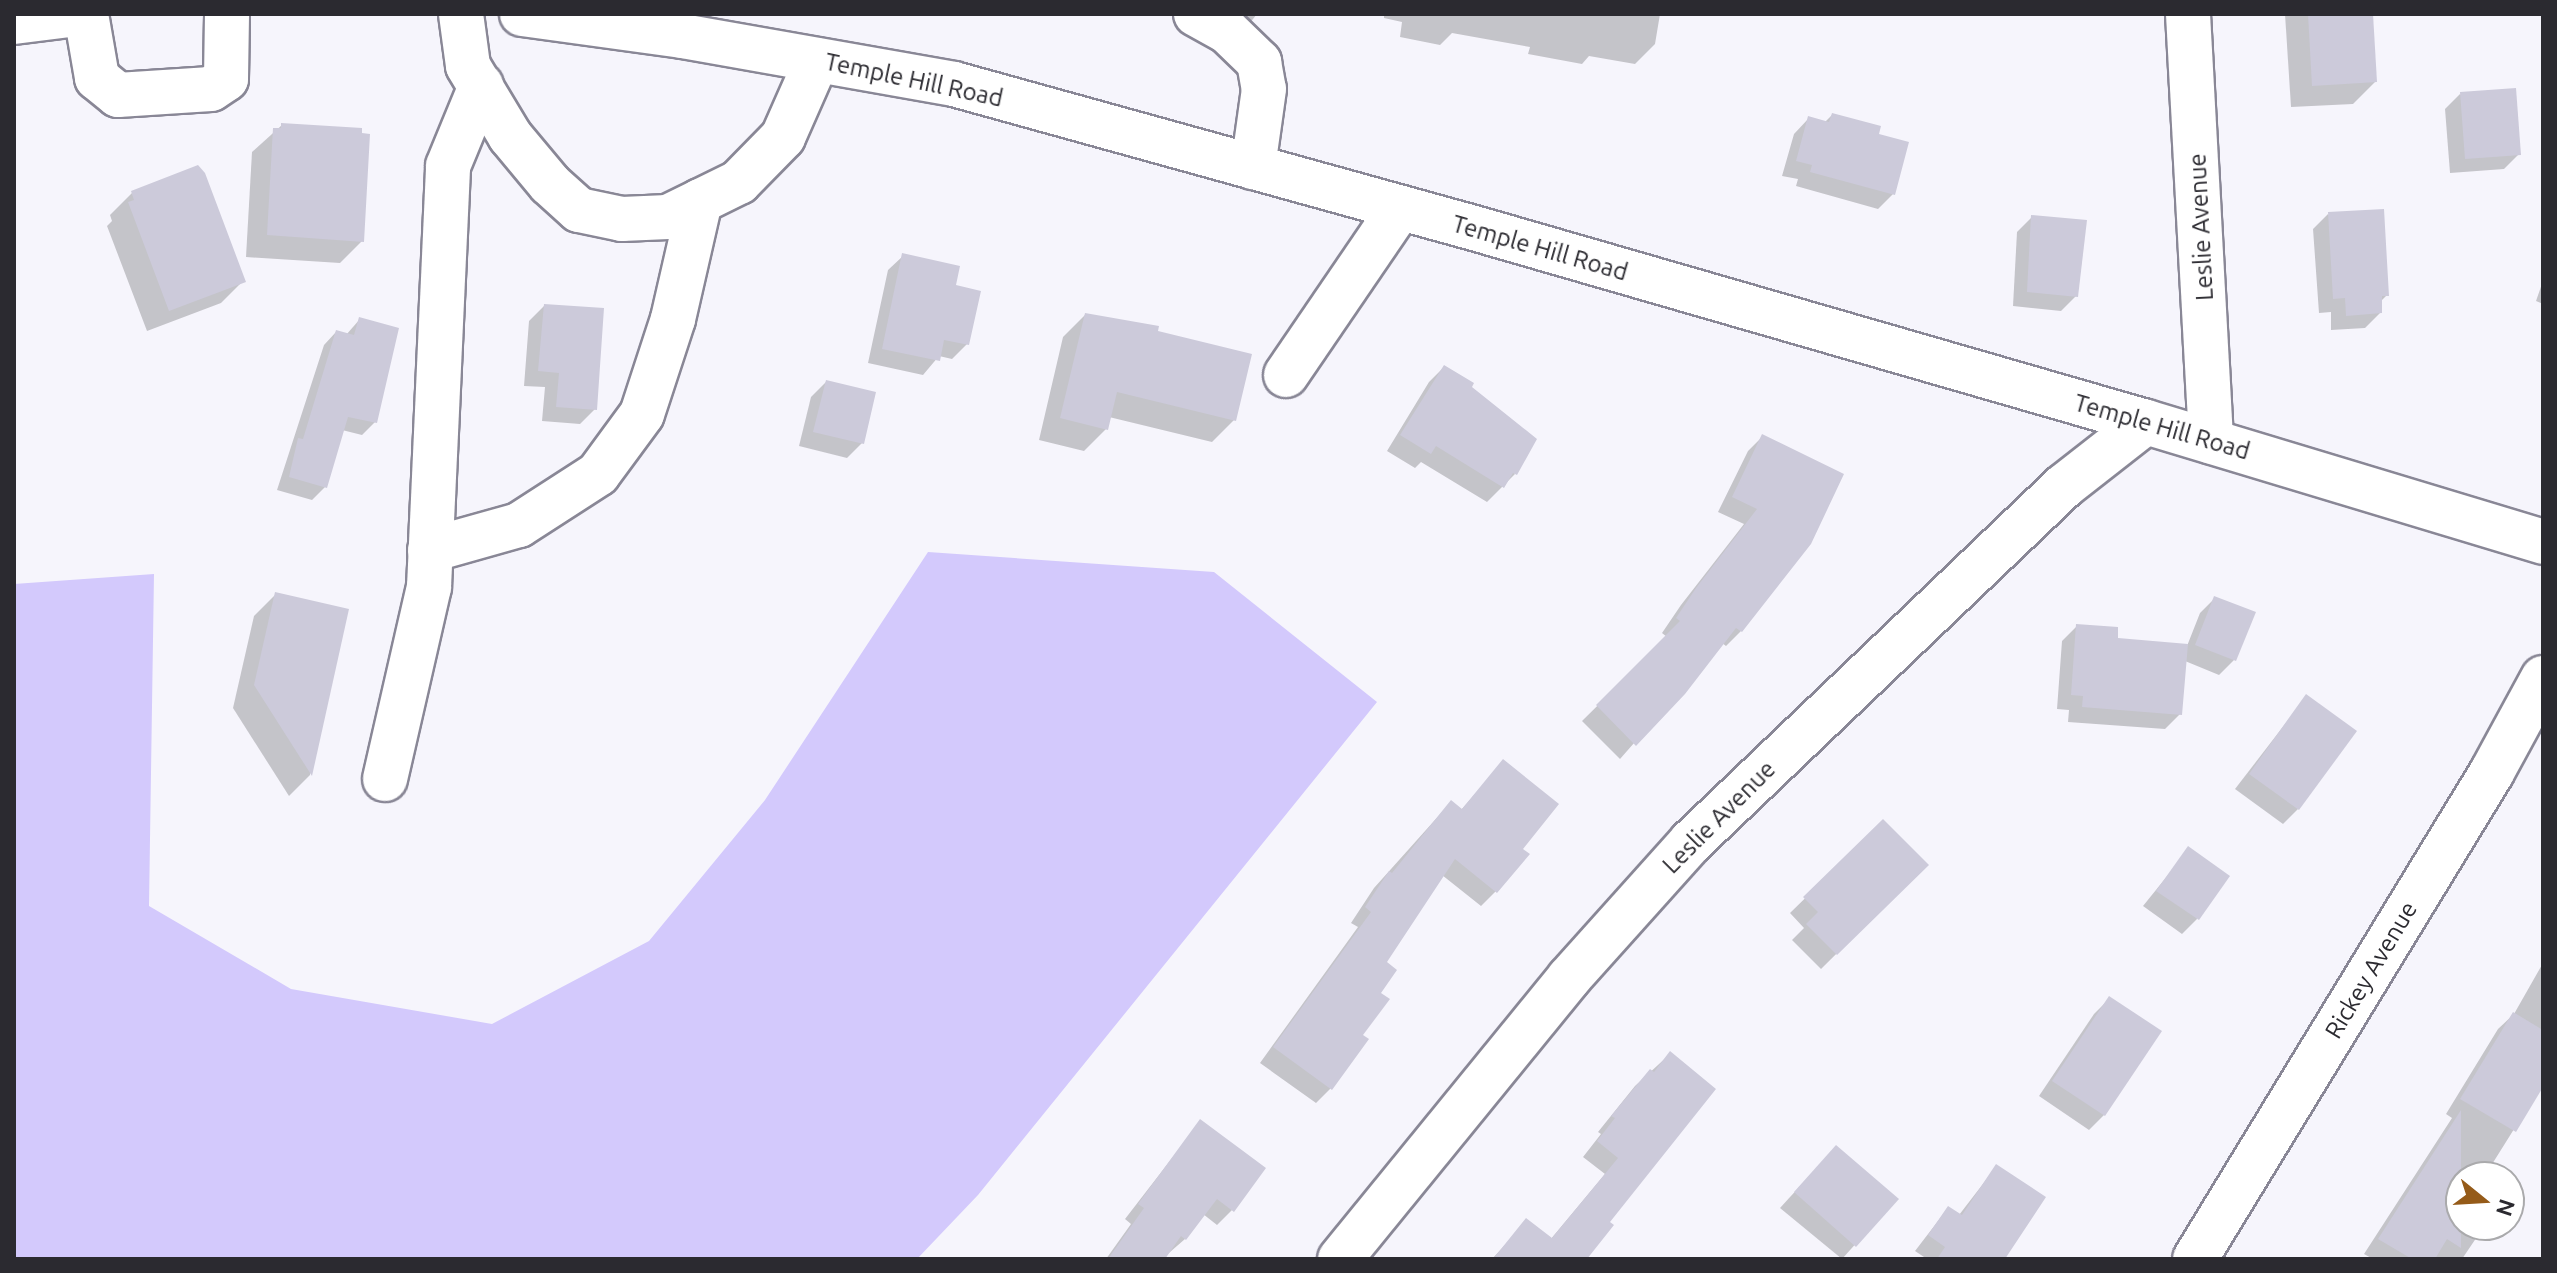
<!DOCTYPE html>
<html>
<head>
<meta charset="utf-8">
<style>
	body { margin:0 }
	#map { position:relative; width:2557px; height:1273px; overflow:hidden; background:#f6f5fc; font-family:Ubuntu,sans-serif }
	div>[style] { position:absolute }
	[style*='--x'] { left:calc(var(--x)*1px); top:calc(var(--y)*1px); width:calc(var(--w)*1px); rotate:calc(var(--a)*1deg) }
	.green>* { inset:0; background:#d3c9fc }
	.shadow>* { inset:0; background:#0003 }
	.building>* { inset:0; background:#cccada }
	.roads { filter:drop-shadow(2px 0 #898796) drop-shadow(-2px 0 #898796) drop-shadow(0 2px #898796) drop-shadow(0 -2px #898796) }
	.minor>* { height:44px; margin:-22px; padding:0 22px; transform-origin:22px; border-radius:22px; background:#fff }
	.major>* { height:44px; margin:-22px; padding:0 22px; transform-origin:22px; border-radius:22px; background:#fff }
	span { translate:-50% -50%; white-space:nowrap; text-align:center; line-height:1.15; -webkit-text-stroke:6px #fff; paint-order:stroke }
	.street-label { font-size:24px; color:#2b2a30 }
	.frame { position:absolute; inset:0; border:16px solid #2b2a30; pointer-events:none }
	.north { position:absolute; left:2445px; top:1161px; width:80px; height:80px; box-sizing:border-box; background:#fff; border:2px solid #aaaaac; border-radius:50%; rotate:108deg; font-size:22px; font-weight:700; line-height:32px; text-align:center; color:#2b2a30 }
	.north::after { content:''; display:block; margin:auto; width:28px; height:36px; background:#955b19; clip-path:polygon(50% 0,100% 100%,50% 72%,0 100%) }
</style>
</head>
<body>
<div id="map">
	<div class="green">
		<div style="clip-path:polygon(928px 552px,1214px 572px,1377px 702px,978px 1195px,917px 1259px,14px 1259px,14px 584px,154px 574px,149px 906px,291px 989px,492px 1024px,649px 941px,765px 800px)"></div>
	</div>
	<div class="shadow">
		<div style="clip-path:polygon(1209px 14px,1257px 14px,1241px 34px)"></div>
		<div style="clip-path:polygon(1384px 14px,1660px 14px,1655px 44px,1635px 64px,1589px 56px,1582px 64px,1528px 54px,1530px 47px,1452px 33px,1440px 45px,1400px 37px,1402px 22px,1384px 18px)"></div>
		<div style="clip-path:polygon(2285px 14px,2371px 14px,2375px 82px,2353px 104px,2291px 107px)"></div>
		<div style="clip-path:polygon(2460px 94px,2519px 154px,2504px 169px,2450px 173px,2445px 109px)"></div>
		<div style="clip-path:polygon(1832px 115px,1877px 136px,1893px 194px,1878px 209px,1796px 186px,1798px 179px,1782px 176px,1794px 134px,1809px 118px,1824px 123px)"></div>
		<div style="clip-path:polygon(282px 125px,362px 241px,340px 263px,246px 257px,252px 152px)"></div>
		<div style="clip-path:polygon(132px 193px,243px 281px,221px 303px,147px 331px,107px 226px,112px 221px,110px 215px)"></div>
		<div style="clip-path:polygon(2328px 214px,2387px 295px,2380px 302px,2380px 313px,2365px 328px,2331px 330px,2331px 312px,2319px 313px,2313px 229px)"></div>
		<div style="clip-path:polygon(2032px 217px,2076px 296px,2061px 311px,2013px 306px,2017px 232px)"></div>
		<div style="clip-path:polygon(903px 256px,953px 286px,967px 344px,952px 359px,939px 356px,923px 375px,868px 363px,888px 270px)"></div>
		<div style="clip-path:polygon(2543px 281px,2543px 304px,2536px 301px)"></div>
		<div style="clip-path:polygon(544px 306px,595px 409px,580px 424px,542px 421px,545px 387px,524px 386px,529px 321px)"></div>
		<div style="clip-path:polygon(1085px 315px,1155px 333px,1234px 420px,1212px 442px,1109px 417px,1106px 429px,1084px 451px,1039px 440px,1063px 337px)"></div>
		<div style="clip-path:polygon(360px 319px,375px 422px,362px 435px,342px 430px,325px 487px,312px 500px,277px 490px,324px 345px,336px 332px,346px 335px)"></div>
		<div style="clip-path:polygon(1444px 367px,1469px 388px,1515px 474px,1487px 502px,1421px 462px,1415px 468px,1387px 451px,1429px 382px)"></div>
		<div style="clip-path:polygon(826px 382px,862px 443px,847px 458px,799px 446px,811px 397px)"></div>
		<div style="clip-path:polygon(1763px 436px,1842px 475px,1741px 631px,1726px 646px,1722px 643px,1620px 759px,1582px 721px,1667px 637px,1662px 633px,1681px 605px,1744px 524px,1718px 512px,1748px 451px)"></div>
		<div style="clip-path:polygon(276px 594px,347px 610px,310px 775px,289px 796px,233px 708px,254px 616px)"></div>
		<div style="clip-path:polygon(2215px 598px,2234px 660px,2219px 675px,2185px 661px,2180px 714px,2165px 729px,2068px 722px,2069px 710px,2057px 709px,2062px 641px,2077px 626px,2116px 640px,2187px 646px,2200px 613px)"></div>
		<div style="clip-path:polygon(2306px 697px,2298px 809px,2283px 824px,2235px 789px)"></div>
		<div style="clip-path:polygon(1504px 761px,1521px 849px,1496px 891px,1481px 906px,1442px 875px,1384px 962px,1378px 994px,1361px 1036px,1331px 1088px,1316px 1103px,1260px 1063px,1358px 927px,1351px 923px,1374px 888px,1451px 802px,1461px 810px)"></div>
		<div style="clip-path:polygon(1883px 822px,1926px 865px,1821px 969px,1792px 940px,1804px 928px,1790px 913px)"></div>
		<div style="clip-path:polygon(2189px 849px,2197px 919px,2182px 934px,2143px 906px)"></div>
		<div style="clip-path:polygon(2543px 963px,2543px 1083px,2484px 1177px,2461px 1177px,2461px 1225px,2485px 1225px,2462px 1259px,2373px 1259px,2364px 1254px,2452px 1118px,2446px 1114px,2498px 1029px,2514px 1014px)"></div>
		<div style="clip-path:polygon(2109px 999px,2159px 1032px,2104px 1115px,2089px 1130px,2039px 1096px,2094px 1014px)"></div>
		<div style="clip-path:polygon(1670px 1054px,1607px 1222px,1585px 1259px,1492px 1259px,1527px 1221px,1550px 1240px,1605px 1174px,1583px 1157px,1601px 1134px,1598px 1132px,1635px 1086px)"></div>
		<div style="clip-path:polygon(1200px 1122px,1232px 1210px,1217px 1225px,1203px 1214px,1185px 1239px,1162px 1259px,1106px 1259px,1131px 1224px,1125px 1219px)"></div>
		<div style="clip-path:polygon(1822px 1162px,1896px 1199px,1842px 1259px,1780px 1208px)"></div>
		<div style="clip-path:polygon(1996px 1167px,2002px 1259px,1927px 1259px,1915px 1251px,1948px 1208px,1959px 1215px)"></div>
	</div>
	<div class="building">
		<div style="clip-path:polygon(2308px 14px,2373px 14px,2377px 82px,2312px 86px)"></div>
		<div style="clip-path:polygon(2516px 88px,2521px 155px,2465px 159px,2460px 92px)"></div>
		<div style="clip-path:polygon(1832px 113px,1881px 126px,1879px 134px,1909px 142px,1895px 195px,1810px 172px,1812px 165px,1796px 161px,1808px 116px,1829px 122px)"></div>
		<div style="clip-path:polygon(281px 123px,362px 128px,362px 133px,370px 134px,364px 242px,267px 235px,273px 128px,281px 128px)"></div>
		<div style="clip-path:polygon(198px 165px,205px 173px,246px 282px,169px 311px,128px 202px,134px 200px,131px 191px)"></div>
		<div style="clip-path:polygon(2384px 209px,2389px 296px,2382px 296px,2382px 313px,2346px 316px,2345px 298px,2333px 299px,2328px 212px)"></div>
		<div style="clip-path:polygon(2031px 215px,2087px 220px,2078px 297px,2027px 292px)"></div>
		<div style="clip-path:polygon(902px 253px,960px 266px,956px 285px,981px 291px,969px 345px,944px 340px,940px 361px,882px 349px)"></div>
		<div style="clip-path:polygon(544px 304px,604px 308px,597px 410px,556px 407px,559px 373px,538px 371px)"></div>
		<div style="clip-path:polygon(1085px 313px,1159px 326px,1158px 331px,1252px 354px,1236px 421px,1117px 392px,1108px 430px,1060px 418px)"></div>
		<div style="clip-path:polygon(359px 317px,399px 328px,377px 423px,348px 417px,327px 488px,289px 477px,298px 438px,303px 439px,336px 330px,354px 335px)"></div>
		<div style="clip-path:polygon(1444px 365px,1474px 383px,1472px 387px,1537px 439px,1517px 475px,1513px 473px,1504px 488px,1436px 446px,1431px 454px,1400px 435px)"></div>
		<div style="clip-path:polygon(826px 380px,876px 392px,864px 444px,813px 432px)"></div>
		<div style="clip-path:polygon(1762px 434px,1844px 474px,1811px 544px,1742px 632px,1736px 628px,1685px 694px,1636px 746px,1596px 705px,1680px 621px,1676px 618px,1696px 588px,1757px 509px,1732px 497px)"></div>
		<div style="clip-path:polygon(275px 592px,349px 609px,312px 776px,254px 685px)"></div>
		<div style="clip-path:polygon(2214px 596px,2256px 612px,2236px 661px,2195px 645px)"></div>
		<div style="clip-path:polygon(2076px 624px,2118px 627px,2118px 638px,2188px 644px,2182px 715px,2082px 707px,2083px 696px,2071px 695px)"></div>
		<div style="clip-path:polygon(2306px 694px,2357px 731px,2299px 810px,2249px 774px)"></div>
		<div style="clip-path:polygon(1503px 759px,1559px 804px,1523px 849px,1530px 854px,1497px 893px,1455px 859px,1387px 962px,1397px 970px,1381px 993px,1390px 999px,1363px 1035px,1369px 1039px,1332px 1090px,1273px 1047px,1371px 912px,1365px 907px,1389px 871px,1392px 873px,1451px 800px,1462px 809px)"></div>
		<div style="clip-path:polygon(1883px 819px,1929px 865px,1837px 955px,1806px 924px,1818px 912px,1803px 897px)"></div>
		<div style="clip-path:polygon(2188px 846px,2230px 876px,2199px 920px,2156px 891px)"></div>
		<div style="clip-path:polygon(2109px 996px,2162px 1031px,2105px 1116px,2052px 1081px)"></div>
		<div style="clip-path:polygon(2513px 1012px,2543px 1030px,2543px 1087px,2516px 1132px,2460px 1099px)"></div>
		<div style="clip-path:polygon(1670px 1051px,1716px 1089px,1610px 1222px,1614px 1225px,1587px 1259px,1493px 1259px,1526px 1218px,1552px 1238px,1618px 1158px,1597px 1141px,1615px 1118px,1611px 1116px,1650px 1069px,1654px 1072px)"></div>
		<div style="clip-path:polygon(2461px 1110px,2461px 1248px,2447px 1239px,2435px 1259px,2412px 1259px,2378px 1239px)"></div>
		<div style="clip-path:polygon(1200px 1119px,1266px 1168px,1234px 1212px,1217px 1199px,1186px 1240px,1181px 1236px,1165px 1259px,1108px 1259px,1144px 1208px,1138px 1204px)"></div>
		<div style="clip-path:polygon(1836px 1145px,1899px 1199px,1856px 1247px,1794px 1192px)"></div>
		<div style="clip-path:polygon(1996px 1164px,2046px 1197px,2005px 1259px,1937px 1259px,1945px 1247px,1928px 1235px,1948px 1206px,1962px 1215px)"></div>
	</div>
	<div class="roads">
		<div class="minor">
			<div style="--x:86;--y:14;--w:65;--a:80.2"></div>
			<div style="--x:97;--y:78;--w:27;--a:39"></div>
			<div style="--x:118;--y:95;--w:93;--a:-3.7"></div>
			<div style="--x:211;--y:89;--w:18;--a:-34"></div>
			<div style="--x:226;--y:79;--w:65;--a:-89.1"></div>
			<div style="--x:461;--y:14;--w:52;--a:82.3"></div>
			<div style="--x:468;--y:66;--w:82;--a:59"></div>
			<div style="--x:510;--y:136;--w:62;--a:50.2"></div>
			<div style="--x:550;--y:184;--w:39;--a:42"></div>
			<div style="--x:579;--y:210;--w:44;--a:11.8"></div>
			<div style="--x:622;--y:219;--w:46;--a:-2.5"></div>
			<div style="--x:668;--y:217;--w:79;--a:-26.2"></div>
			<div style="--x:739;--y:182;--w:63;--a:-45.6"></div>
			<div style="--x:783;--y:137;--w:84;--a:-66.2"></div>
			<div style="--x:1196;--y:14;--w:35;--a:29"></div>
			<div style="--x:1227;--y:31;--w:45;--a:44.1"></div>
			<div style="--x:1259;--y:62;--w:27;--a:80"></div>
			<div style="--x:1264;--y:89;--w:79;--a:98"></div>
			<div style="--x:2188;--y:14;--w:428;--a:86.9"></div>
			<div style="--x:1286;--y:375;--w:202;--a:-55.7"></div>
			<div style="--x:430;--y:550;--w:92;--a:-15.7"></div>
			<div style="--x:519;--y:525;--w:94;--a:-32.8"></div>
			<div style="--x:598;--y:474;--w:74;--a:-53.7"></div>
			<div style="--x:642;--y:414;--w:100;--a:-71.9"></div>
			<div style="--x:673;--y:319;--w:121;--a:-77.1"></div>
			<div style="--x:385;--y:779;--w:197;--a:-77.1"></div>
			<div style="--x:429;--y:587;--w:421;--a:-87.4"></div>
			<div style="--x:448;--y:166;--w:87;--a:-67.6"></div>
			<div style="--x:1340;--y:1259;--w:362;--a:-50.8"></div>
			<div style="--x:1569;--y:978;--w:183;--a:-48.1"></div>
			<div style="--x:1691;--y:842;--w:516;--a:-43.66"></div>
			<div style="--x:2064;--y:486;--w:104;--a:-38"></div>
			<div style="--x:2195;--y:1259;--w:570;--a:-58.62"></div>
			<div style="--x:2492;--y:772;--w:107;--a:-61.5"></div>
		</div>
		<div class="major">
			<div style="--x:522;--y:14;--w:162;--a:7.8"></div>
			<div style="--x:682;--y:36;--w:276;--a:10"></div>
			<div style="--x:954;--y:84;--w:540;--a:15.48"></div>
			<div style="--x:1474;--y:228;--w:699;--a:16.1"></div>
			<div style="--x:2146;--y:422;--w:415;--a:16.8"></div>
			<div style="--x:14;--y:22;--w:64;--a:-7.2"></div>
		</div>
	</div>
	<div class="street-label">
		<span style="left:914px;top:80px;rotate:12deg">Temple Hill Road</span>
		<span style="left:2201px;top:227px;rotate:-93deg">Leslie Avenue</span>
		<span style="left:1540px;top:248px;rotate:16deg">Temple Hill Road</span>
		<span style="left:2162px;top:427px;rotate:16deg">Temple Hill Road</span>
		<span style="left:1719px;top:817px;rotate:-45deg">Leslie Avenue</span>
		<span style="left:2371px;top:970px;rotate:-59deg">Rickey Avenue</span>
	</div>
	<div class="frame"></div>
	<div class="north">N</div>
</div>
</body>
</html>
